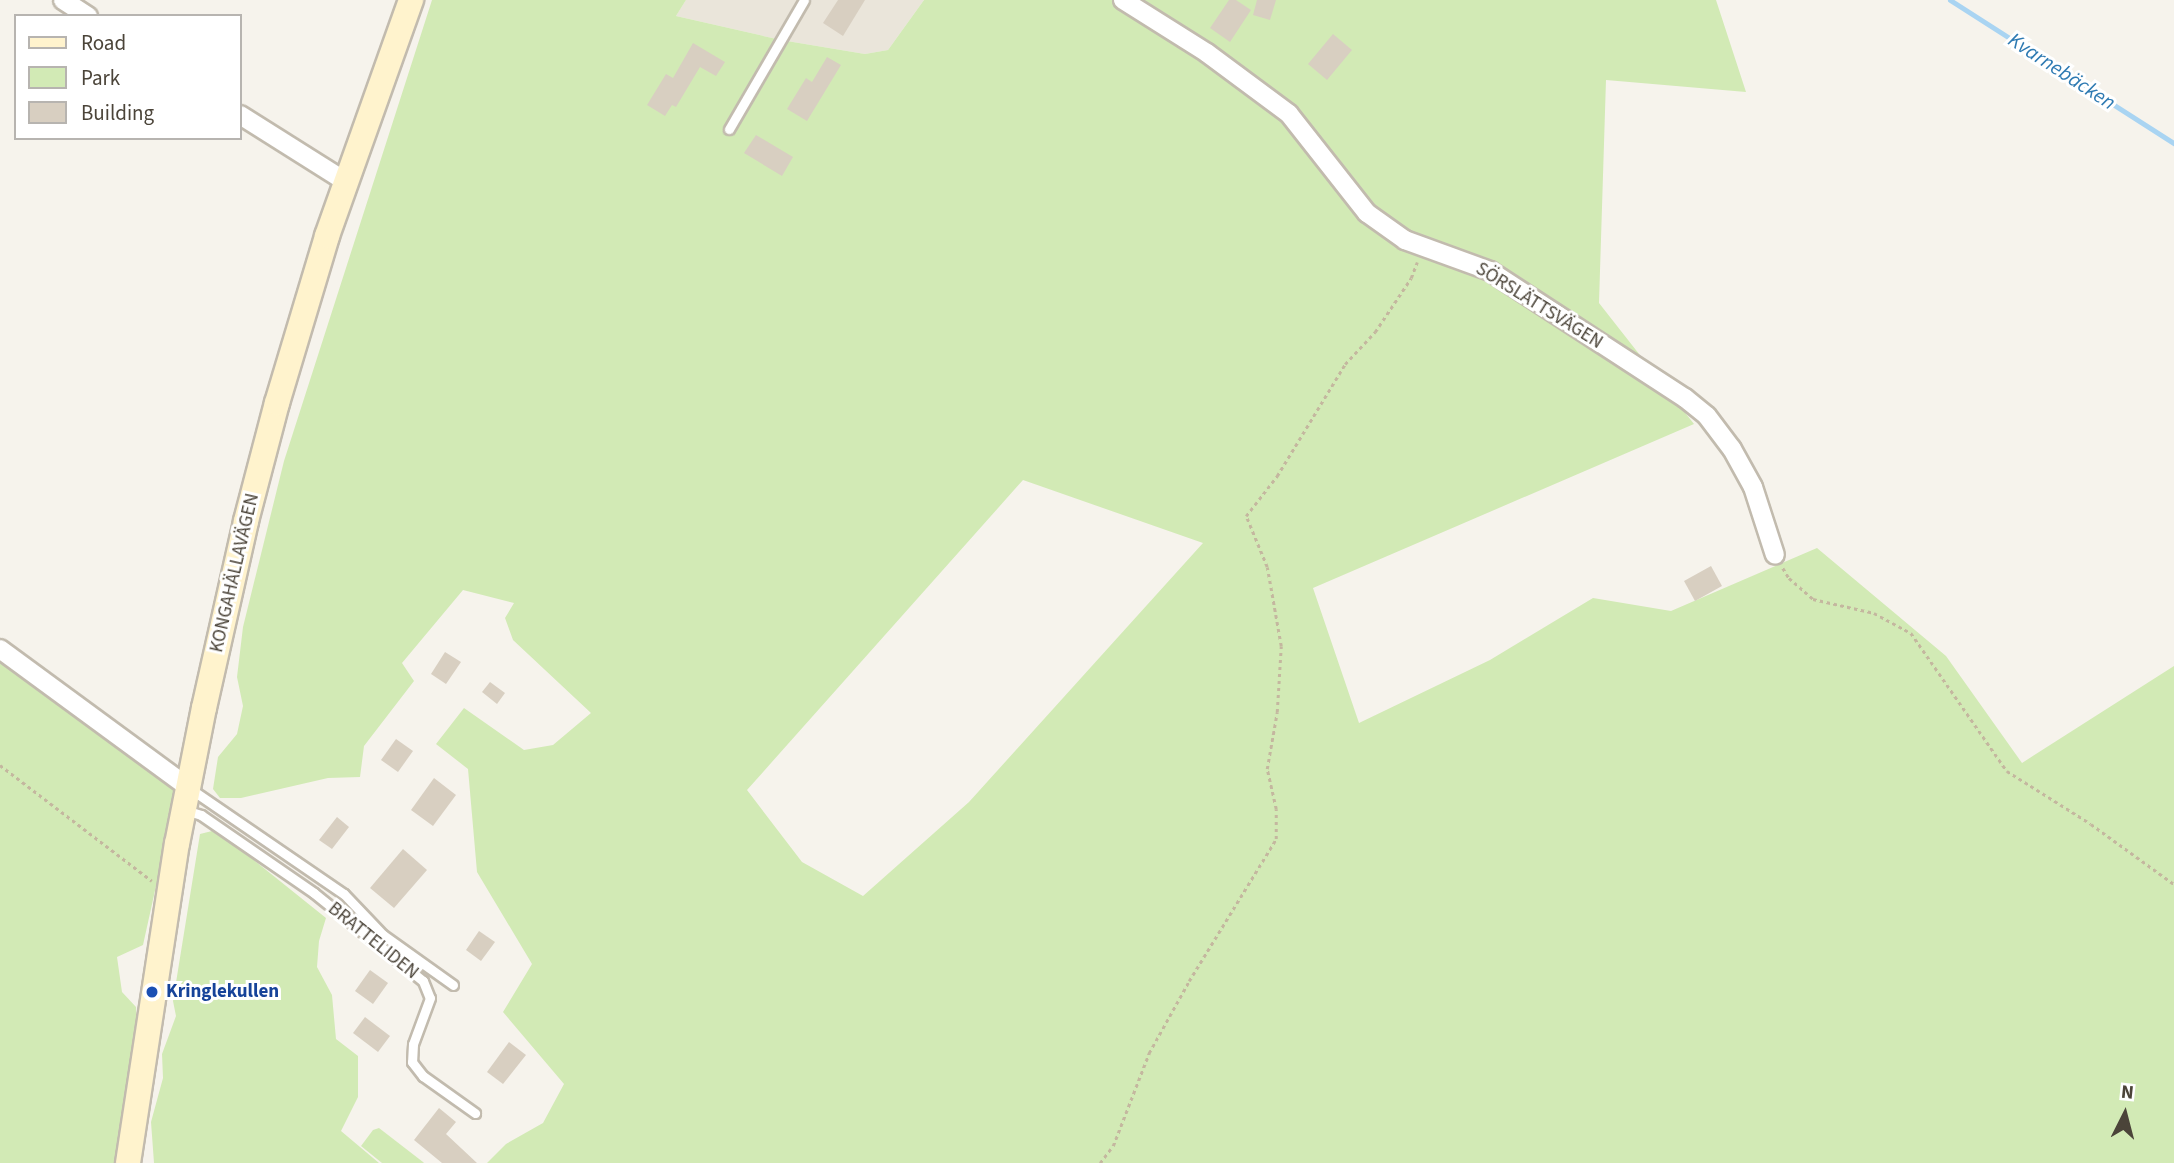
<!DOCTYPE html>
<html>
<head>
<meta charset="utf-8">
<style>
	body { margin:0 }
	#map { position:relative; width:2174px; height:1163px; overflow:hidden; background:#f6f3ec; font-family:"Source Sans 3",sans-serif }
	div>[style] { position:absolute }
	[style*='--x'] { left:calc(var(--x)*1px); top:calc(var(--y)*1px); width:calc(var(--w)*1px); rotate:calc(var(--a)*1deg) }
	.residential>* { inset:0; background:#eae5da }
	.green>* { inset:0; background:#d2eab5 }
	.stream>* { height:5px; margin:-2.5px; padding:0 2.5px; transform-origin:2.5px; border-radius:2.5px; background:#a9d4f2 }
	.building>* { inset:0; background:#d8cfc1 }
	.path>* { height:2.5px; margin-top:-1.25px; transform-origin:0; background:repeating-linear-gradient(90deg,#c4b79f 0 3.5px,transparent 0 7px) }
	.roads { filter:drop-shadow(2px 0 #c2bbae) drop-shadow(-2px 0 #c2bbae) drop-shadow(0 2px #c2bbae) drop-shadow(0 -2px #c2bbae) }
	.service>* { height:9px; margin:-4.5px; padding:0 4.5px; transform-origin:4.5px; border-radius:4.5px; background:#fff }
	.minor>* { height:18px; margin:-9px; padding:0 9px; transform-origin:9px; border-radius:9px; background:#fff }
	.secondary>* { height:24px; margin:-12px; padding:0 12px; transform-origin:12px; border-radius:12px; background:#fff3cd }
	.dots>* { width:19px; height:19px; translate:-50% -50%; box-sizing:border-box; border:4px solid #fff; border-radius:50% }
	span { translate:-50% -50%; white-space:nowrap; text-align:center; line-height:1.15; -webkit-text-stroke:6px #fff; paint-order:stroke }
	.street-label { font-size:19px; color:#4b4439 }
	.transit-label { font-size:19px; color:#164399; font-weight:700 }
	.left { translate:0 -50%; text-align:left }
	.water-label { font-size:21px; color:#2e7ab2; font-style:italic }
	.legend { position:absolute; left:14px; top:14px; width:228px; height:126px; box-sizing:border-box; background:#fff; border:2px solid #b7b4b0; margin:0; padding:9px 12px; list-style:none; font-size:21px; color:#4b4439 }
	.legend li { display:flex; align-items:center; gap:14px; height:35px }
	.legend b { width:35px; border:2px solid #b7b4b0 }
	.north { position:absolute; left:2090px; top:1079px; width:70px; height:70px; -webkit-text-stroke:5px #fff; paint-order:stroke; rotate:6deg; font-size:19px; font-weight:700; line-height:28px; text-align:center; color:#4b4439 }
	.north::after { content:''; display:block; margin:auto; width:24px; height:32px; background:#4b4439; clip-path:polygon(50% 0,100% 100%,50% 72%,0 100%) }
</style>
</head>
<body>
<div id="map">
	<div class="residential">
		<div style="clip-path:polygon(686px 0,924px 0,888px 50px,865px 54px,781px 40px,676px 16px)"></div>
	</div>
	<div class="green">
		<div style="clip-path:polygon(evenodd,432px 0,686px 0,676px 16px,781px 40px,865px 54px,888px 50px,924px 0,1716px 0,1746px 92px,1606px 80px,1599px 303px,1694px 424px,1313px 588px,1359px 723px,1490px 660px,1593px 598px,1671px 611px,1817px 548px,1946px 656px,2022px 763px,2174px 666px,2174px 1163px,487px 1163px,506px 1144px,543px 1123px,564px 1084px,503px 1012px,532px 964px,477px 872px,468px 769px,436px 744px,464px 708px,524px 750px,553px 745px,591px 713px,513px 640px,505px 618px,514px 603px,463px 590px,402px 663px,414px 681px,364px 746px,360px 777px,328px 778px,241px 798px,220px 798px,213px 789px,218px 757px,237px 734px,243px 706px,237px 677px,243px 627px,284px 461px,432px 0,1023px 480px,1203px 543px,969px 802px,863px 896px,802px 862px,747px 790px,1023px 480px)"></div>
		<div style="clip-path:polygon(0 660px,177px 791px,143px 945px,117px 957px,122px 992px,136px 1007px,137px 1021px,121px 1163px,0 1163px)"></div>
		<div style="clip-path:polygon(212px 831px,245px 853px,326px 918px,319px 941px,317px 967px,332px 995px,336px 1039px,358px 1056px,358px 1097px,341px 1131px,379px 1163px,154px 1163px,151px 1122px,163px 1078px,162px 1054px,176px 1016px,173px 1001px,200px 834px)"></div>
		<div style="clip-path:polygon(379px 1128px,423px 1162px,424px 1163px,382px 1163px,361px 1146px,373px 1130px)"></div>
	</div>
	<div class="stream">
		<div style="--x:1950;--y:0;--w:266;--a:32.6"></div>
	</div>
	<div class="building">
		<div style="clip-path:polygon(838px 0,865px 0,843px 36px,823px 23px)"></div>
		<div style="clip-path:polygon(1229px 0,1236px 0,1251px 10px,1230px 42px,1210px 28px)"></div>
		<div style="clip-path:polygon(1257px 0,1276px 0,1270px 20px,1253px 15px)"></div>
		<div style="clip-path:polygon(1333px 34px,1352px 50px,1327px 80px,1308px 64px)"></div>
		<div style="clip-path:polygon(693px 43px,725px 62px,716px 76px,700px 67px,676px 107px,672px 105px,665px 116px,647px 105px,666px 74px,673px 78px)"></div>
		<div style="clip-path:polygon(827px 57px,841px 65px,807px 121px,787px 109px,806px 78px,812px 82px)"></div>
		<div style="clip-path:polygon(756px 135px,793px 157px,782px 176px,744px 153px)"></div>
		<div style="clip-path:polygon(1711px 566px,1722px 586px,1695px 601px,1684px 581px)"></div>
		<div style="clip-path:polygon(445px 652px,461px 662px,446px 684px,431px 674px)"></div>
		<div style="clip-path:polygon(490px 682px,505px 693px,497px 704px,482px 692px)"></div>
		<div style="clip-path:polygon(396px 739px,413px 751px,398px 772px,381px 760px)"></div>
		<div style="clip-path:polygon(434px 778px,456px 795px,433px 826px,411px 810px)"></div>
		<div style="clip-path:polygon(337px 817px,349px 827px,332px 849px,319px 840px)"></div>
		<div style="clip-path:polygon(403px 849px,427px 870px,394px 908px,370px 888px)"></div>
		<div style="clip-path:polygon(479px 931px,495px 942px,481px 961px,466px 950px)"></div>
		<div style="clip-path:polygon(370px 970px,388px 983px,373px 1004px,355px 991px)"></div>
		<div style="clip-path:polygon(365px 1017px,390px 1036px,378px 1052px,353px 1033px)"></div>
		<div style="clip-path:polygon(509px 1042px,526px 1055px,503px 1084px,487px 1072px)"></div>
		<div style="clip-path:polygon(439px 1108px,456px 1122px,446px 1134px,477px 1163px,442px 1163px,414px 1140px)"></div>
	</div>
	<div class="path">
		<div style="--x:1783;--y:568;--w:12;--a:59"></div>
		<div style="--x:1789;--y:578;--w:32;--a:41"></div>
		<div style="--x:1813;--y:599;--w:63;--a:12.9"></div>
		<div style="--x:1874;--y:613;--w:42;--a:28.4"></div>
		<div style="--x:1911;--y:633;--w:168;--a:55.2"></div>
		<div style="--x:2007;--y:771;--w:99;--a:32.2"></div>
		<div style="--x:2091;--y:824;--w:102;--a:35.9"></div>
		<div style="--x:0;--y:765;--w:191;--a:37.3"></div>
		<div style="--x:1100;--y:1163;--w:21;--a:-53"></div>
		<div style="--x:1113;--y:1146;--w:100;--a:-68.8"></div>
		<div style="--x:1149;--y:1053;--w:82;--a:-60.9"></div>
		<div style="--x:1189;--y:981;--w:167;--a:-58.5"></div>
		<div style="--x:1276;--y:839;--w:30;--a:-90"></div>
		<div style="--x:1276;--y:809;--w:41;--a:-102.7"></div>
		<div style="--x:1267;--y:769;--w:58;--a:-80"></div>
		<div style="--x:1277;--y:712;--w:66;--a:-86.5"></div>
		<div style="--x:1281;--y:646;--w:80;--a:-100"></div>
		<div style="--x:1267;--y:567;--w:55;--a:-112.4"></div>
		<div style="--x:1246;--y:516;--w:51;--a:-52.2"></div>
		<div style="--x:1277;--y:476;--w:131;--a:-58.7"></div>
		<div style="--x:1345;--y:364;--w:44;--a:-46.8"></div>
		<div style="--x:1375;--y:332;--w:65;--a:-56.3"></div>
		<div style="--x:1411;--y:278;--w:17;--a:-69"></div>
	</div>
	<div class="roads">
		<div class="service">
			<div style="--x:729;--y:129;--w:149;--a:-59.8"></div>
			<div style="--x:192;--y:790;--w:184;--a:34.4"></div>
			<div style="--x:344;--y:894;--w:57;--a:46.4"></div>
			<div style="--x:383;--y:935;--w:86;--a:35.5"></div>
			<div style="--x:185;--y:810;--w:17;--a:17"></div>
			<div style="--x:201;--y:815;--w:137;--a:34.6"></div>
			<div style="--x:314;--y:893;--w:140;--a:38.9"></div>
			<div style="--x:423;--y:981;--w:18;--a:68"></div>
			<div style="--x:430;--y:998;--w:49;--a:110.3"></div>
			<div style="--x:413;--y:1044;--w:18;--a:93"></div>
			<div style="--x:412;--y:1062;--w:18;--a:52"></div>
			<div style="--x:423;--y:1076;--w:64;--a:35.4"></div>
		</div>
		<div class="minor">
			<div style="--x:63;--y:0;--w:30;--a:33"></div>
			<div style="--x:1123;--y:0;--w:99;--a:32.2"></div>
			<div style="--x:1207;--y:53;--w:102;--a:36.6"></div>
			<div style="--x:1289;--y:114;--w:126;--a:51.8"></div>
			<div style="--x:1367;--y:213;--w:47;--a:35.4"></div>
			<div style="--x:1405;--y:240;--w:90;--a:20"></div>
			<div style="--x:1490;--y:271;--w:233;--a:33.1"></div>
			<div style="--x:1685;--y:398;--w:28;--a:39"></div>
			<div style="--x:1707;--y:416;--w:41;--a:52.9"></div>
			<div style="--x:1732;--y:449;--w:43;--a:61.1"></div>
			<div style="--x:1753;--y:487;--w:71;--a:72.1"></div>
			<div style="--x:240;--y:115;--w:124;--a:32.2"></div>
			<div style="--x:0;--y:649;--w:233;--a:36.3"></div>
		</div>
		<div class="secondary">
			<div style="--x:128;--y:1163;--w:323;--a:-81.3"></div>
			<div style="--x:177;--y:844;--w:139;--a:-78.8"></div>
			<div style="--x:204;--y:708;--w:192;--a:-77.3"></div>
			<div style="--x:246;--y:521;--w:122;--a:-75.3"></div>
			<div style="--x:277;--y:403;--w:174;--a:-73.3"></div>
			<div style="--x:327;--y:236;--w:251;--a:-70.4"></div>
		</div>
	</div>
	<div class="dots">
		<div style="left:152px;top:992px;background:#1a4fb4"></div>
	</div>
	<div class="street-label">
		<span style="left:1539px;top:306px;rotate:32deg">SÖRSLÄTTSVÄGEN</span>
		<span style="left:235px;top:573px;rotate:-77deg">KONGAHÄLLAVÄGEN</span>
		<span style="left:373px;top:941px;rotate:39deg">BRATTELIDEN</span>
	</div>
	<div class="transit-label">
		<span class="left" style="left:166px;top:992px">Kringlekullen</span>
	</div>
	<div class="water-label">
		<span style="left:2062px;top:71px;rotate:33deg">Kvarnebäcken</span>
	</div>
	<ul class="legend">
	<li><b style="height:9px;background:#fff3cd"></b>Road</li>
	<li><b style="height:19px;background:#d2eab5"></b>Park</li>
	<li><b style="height:19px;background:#d8cfc1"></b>Building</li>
	</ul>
	<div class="north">N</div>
</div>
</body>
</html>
